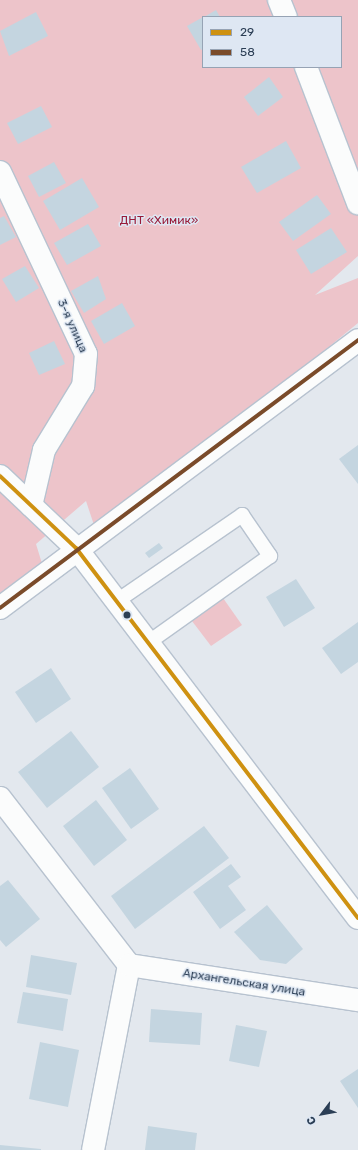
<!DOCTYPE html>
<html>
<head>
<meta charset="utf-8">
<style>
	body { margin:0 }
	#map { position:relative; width:358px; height:1150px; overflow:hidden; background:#e3e8ee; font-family:Rubik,sans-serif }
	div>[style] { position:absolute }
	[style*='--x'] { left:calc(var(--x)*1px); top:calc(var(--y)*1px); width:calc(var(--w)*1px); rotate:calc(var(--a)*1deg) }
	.green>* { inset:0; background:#edc4ca }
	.building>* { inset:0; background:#c4d5e0 }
	.roads { filter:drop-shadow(1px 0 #b7c2cf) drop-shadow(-1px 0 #b7c2cf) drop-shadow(0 1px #b7c2cf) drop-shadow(0 -1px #b7c2cf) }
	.service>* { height:14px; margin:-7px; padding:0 7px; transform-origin:7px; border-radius:7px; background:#fbfcfc }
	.minor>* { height:22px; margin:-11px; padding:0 11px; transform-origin:11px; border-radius:11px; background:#fbfcfc }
	.bus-1>* { height:4px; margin:-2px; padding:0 2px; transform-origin:2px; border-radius:2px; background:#ce9111 }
	.bus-2>* { height:4px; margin:-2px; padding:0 2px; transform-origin:2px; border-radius:2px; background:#7a4b2a }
	.dots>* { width:11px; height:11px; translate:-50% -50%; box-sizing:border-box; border:2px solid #dee7f3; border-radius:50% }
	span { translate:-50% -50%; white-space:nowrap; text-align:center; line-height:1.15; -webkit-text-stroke:3px #dee7f3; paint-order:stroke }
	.park-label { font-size:12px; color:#981b39 }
	.street-label { font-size:12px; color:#2b3e55 }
	.legend { position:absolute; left:202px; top:16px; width:140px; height:52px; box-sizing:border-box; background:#dee7f3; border:1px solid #96a3b4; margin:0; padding:5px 7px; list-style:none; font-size:12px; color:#2b3e55 }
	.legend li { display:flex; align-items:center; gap:8px; height:20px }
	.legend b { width:20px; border:1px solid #96a3b4 }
	.north { position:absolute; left:302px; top:1094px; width:40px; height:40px; -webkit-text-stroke:3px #dee7f3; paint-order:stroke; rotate:238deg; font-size:11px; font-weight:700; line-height:16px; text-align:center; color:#2b3e55 }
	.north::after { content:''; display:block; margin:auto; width:14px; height:18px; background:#2b3e55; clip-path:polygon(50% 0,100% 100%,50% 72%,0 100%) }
</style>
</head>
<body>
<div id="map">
	<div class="green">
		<div style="clip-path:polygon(evenodd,0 0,358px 0,358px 256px,315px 295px,358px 278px,358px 323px,107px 528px,95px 528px,86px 501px,36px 544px,44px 570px,0 603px,0 0,203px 17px,341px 17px,341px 67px,203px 67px,203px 17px)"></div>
		<div style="clip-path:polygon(223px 598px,242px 625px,211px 646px,192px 621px)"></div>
	</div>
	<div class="building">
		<div style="clip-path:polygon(216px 10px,220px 17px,204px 17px)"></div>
		<div style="clip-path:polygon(36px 12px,48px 36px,9px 56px,0 31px)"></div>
		<div style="clip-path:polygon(203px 17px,203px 49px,201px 50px,187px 26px)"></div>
		<div style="clip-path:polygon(269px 77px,283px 97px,258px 116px,244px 97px)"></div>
		<div style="clip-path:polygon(41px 106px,52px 127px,18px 144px,7px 123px)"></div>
		<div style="clip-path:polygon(286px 141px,301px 168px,257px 193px,241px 167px)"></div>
		<div style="clip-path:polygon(54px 162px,66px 183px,39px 197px,28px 176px)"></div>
		<div style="clip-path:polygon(82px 178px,99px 207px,60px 230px,43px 201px)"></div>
		<div style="clip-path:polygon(317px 195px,331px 214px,293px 241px,279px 222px)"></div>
		<div style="clip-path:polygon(4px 216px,16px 237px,0 245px,0 218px)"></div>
		<div style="clip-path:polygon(88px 224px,101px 246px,67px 265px,54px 243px)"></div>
		<div style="clip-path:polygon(331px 228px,347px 252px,311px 274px,296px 250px)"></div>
		<div style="clip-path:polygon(25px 266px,39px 288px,16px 302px,2px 279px)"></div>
		<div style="clip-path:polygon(98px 276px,106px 299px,84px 313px,71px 291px)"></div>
		<div style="clip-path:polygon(122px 303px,135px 326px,104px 344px,91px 321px)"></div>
		<div style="clip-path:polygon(54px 341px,65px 364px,39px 375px,29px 353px)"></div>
		<div style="clip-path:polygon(358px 445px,358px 484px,339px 459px)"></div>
		<div style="clip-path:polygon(159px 543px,163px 548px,149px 558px,145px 553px)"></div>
		<div style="clip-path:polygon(296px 579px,315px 608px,284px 627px,266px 597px)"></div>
		<div style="clip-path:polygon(358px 622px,358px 662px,341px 674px,322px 648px)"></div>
		<div style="clip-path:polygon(51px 668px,71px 699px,36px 723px,15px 692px)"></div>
		<div style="clip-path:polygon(71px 731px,99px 767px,47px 808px,18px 772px)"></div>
		<div style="clip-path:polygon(130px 768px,159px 809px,131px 829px,102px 788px)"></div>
		<div style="clip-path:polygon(96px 800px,127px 840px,94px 866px,63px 826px)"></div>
		<div style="clip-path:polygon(204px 826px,229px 858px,135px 929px,111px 896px)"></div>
		<div style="clip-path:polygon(231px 864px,241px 877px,228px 886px,246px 910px,220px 929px,193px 892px)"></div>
		<div style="clip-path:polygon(8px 880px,40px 919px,6px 947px,0 940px,0 886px)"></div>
		<div style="clip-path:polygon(267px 905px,303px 949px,286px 964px,260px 960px,234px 932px)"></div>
		<div style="clip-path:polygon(31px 955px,77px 963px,71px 995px,26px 987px)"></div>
		<div style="clip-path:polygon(23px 992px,68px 999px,63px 1031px,17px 1023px)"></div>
		<div style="clip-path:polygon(151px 1009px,202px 1013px,200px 1045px,149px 1042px)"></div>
		<div style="clip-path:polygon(236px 1025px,267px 1031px,259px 1067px,229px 1061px)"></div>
		<div style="clip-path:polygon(40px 1042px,79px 1050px,68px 1107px,29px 1099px)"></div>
		<div style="clip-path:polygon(358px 1069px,358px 1108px,340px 1081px)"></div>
		<div style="clip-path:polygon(148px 1126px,197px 1133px,195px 1150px,145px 1150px)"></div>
		<div style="clip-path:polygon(0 1145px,41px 1149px,41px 1150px,0 1150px)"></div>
	</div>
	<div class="roads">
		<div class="service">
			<div style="--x:117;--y:601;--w:152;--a:-34.5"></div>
			<div style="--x:242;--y:515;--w:50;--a:55.7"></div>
			<div style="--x:270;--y:556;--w:148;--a:144.6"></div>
		</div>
		<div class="minor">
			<div style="--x:279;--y:0;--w:18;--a:68"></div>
			<div style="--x:306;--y:67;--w:146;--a:69.1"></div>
			<div style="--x:0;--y:172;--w:201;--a:64.7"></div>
			<div style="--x:86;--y:354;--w:32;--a:95"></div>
			<div style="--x:83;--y:386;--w:75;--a:121.4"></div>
			<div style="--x:44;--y:450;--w:57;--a:103.1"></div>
			<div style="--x:0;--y:476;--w:105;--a:43.5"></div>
			<div style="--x:76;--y:548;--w:465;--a:52.7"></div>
			<div style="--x:0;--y:608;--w:447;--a:-36.8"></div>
			<div style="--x:0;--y:798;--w:211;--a:52.3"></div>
			<div style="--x:129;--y:965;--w:188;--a:101"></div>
			<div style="--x:129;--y:965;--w:232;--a:8.7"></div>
		</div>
	</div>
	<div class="bus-1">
		<div style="--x:0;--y:476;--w:105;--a:43.5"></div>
		<div style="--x:76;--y:548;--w:465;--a:52.7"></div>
	</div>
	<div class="bus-2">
		<div style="--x:0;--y:608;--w:447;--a:-36.8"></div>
	</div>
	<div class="dots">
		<div style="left:127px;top:615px;background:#2b3e55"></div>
	</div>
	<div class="park-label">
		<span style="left:159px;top:221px">ДНТ «Химик»</span>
	</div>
	<div class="street-label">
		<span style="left:72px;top:326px;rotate:66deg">3-я улица</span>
		<span style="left:244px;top:983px;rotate:9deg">Архангельская улица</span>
	</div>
	<ul class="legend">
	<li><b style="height:5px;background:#ce9111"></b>29</li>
	<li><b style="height:5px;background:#7a4b2a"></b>58</li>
	</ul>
	<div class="north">С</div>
</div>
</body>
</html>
